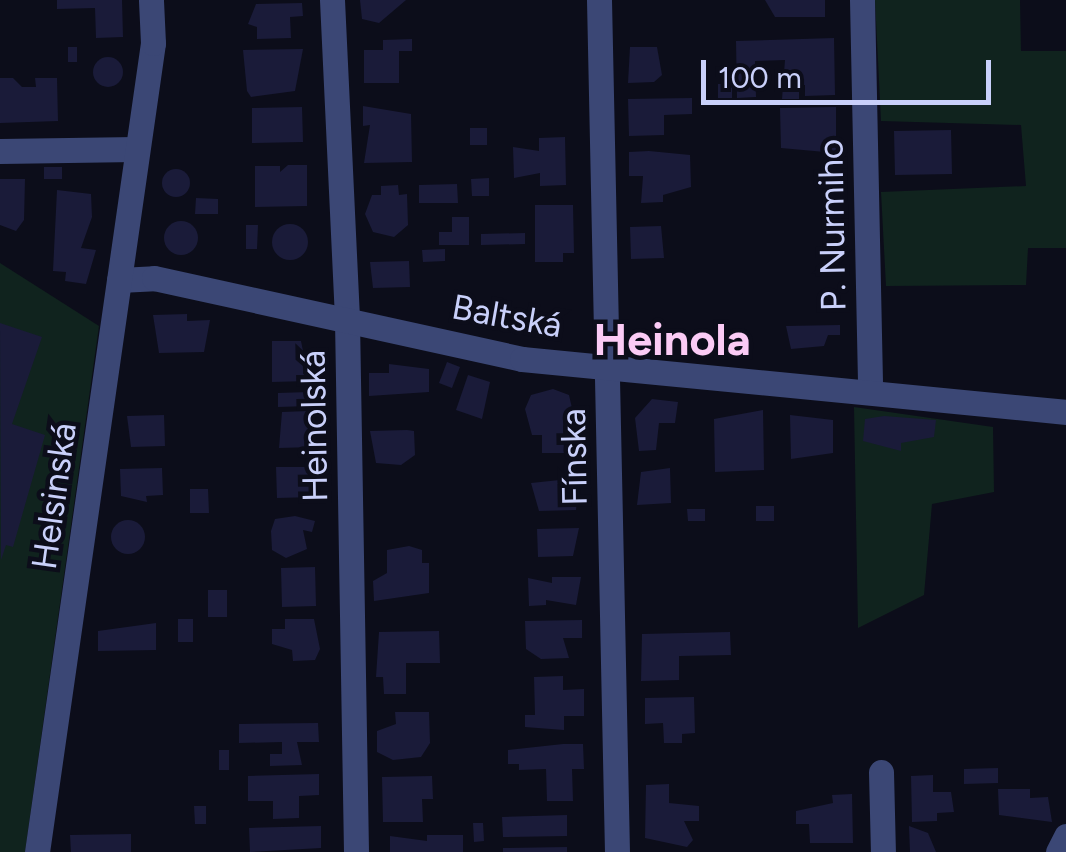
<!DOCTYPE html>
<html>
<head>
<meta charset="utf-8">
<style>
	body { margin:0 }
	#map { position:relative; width:1066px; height:852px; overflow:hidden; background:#0c0d1a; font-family:Figtree,sans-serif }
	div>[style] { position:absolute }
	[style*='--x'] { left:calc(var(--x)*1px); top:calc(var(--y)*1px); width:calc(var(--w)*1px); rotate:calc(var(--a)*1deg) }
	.green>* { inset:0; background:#10231e }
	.building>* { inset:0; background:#1a1b39 }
	.round { border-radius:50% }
	.minor>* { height:25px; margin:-12.5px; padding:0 12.5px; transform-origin:12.5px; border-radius:12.5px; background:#3b4775 }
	span { translate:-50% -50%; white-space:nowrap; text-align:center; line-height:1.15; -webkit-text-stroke:9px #0c0d1a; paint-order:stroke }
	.street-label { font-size:35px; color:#c9d0fa }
	.district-label { font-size:45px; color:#fbcbf5; font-weight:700 }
	.scale { position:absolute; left:701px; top:60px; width:290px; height:45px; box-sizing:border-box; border:5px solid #c9d0fa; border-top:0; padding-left:12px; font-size:30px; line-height:35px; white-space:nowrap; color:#c9d0fa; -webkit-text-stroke:8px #0c0d1a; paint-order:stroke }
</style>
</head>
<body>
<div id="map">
	<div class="green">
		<div style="clip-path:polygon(875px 0,1020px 0,1021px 51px,1066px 51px,1066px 248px,1028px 248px,1026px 285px,886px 286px,881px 192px,1026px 186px,1021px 125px,881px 121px)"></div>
		<div style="clip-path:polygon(0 263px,99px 326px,25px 852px,0 852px)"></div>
		<div style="clip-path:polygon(854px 407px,993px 427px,994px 492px,932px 504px,924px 595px,858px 628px)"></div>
	</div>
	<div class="building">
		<div style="clip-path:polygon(57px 0,122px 0,123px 37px,96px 38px,95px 8px,57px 9px)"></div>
		<div style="clip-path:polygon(360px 0,406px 0,379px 23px,362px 19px)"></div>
		<div style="clip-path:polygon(765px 0,825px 0,825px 17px,775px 17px)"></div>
		<div style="clip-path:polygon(302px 3px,303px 16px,290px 17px,291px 38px,257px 39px,257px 27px,248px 24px,256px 4px)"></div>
		<div style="clip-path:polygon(834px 38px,835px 95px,805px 96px,805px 85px,799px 85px,799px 99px,782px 99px,785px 60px,755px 61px,756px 97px,737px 98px,736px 41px)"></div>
		<div style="clip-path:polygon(412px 39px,412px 51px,399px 51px,399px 83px,364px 83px,364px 50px,383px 50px,383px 40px)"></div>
		<div style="clip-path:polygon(68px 47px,77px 47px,77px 62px,68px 62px)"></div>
		<div style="clip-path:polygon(630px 47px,657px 47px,662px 75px,654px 82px,628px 83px)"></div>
		<div style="clip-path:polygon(303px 49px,295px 91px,251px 97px,247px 91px,243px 50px)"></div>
		<div class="round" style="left:93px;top:57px;width:30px;height:30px"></div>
		<div style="clip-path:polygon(0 78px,13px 78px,22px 87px,36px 87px,35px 78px,57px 78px,58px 121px,0 123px)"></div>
		<div style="clip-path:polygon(718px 84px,732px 84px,732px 98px,718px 98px)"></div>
		<div style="clip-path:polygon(692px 98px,692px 114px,664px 115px,664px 135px,629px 136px,628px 99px)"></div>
		<div style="clip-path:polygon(363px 106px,411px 114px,412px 162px,364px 163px,370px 125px,363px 126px)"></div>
		<div style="clip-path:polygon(302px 107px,303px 142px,252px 143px,252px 108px)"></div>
		<div style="clip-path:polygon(836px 107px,836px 153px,781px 148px,780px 108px)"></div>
		<div style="clip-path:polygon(470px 128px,487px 128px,487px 145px,470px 145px)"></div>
		<div style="clip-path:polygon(951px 130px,952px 174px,895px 175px,894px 131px)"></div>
		<div style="clip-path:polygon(565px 137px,566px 185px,540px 186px,540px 173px,514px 178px,513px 147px,539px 151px,539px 138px)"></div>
		<div style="clip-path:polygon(649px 151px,690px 155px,691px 187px,663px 195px,663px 202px,641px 203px,643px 176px,629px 176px,629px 152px)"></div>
		<div style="clip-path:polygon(288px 165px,307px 165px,307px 206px,255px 207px,255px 166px,280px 166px,280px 172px)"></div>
		<div style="clip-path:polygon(44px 167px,62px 167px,62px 179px,44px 179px)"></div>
		<div class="round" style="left:162px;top:169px;width:28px;height:28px"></div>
		<div style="clip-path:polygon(489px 178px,489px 196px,472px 196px,471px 179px)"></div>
		<div style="clip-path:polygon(0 179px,25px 179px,24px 220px,16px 231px,0 225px)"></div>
		<div style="clip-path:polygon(457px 184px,458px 203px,419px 203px,419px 185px)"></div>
		<div style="clip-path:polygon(398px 185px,399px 195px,407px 194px,408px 225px,394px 237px,373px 232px,365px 214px,372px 195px,381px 195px,381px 186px)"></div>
		<div style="clip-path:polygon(57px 190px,91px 194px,92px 217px,81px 248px,96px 250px,86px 284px,65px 281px,66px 272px,53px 271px)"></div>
		<div style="clip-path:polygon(196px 198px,218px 199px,218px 214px,195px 214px)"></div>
		<div style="clip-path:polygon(535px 205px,573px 205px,574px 253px,563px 253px,563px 262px,535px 262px)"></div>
		<div style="clip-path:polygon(452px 217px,469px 217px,469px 245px,439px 245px,439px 232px,452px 232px)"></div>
		<div class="round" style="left:164px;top:221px;width:34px;height:34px"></div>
		<div class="round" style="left:272px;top:224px;width:36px;height:36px"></div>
		<div style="clip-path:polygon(246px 225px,258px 225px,257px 249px,246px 249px)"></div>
		<div style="clip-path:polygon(661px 226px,664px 258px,631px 259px,630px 227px)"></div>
		<div style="clip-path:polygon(525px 233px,525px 244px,481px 245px,481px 234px)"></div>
		<div style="clip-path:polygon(445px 249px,445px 261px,423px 262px,422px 250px)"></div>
		<div style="clip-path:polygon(409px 261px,410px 287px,373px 288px,370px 262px)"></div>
		<div style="clip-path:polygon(187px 314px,187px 321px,210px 320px,204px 352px,159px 353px,153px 315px)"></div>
		<div style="clip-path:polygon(0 323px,42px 337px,12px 424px,45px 435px,13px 547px,6px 545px,1px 560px)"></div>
		<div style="clip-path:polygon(840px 325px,840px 335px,828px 335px,824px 346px,791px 349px,786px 326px)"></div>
		<div style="clip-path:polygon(272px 341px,301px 341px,309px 381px,272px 382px)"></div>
		<div style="clip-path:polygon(447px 362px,460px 367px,452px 388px,439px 383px)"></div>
		<div style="clip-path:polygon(389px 364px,429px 369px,429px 392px,369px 396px,369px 373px,389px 373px)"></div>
		<div style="clip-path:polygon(468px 375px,490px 382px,482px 419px,456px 410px)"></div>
		<div style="clip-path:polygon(553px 389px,569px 395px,574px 417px,563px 426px,564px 453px,542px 453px,542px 435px,532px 435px,525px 409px,531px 395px)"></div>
		<div style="clip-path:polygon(309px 392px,309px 406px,278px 407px,278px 393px)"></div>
		<div style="clip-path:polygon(652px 399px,678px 402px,675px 423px,659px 423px,656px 450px,639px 451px,635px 418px)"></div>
		<div style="clip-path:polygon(763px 410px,764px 470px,715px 472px,714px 419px)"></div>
		<div style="clip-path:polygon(309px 411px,313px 447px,279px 448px,282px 412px)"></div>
		<div style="clip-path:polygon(164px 415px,165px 446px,131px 447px,127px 416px)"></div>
		<div style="clip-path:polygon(790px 415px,833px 420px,833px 453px,791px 459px)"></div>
		<div style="clip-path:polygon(884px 416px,936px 420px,934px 437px,901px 443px,901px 451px,863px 441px,865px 419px)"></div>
		<div style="clip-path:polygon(407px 430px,414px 431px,415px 455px,401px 465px,376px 463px,370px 431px)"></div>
		<div style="clip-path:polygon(276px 467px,313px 467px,314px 497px,277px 498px)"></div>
		<div style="clip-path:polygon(162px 468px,163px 495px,146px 496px,147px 502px,121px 496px,120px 469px)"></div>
		<div style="clip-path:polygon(670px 468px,671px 503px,637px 505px,641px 472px)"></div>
		<div style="clip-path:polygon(579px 478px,576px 510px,539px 511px,531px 483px)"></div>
		<div style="clip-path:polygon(190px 489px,208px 489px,209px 513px,190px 513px)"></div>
		<div style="clip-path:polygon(756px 506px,774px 506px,774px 521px,756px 521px)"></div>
		<div style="clip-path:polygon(687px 509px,705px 509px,705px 521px,688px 521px)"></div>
		<div style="clip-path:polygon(295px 516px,315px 521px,312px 532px,303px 530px,307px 549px,286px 558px,272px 550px,271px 531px,275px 519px)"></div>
		<div class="round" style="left:111px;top:520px;width:34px;height:34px"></div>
		<div style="clip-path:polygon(579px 528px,573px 556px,538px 557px,537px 529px)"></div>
		<div style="clip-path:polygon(409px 546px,422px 550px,422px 563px,429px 563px,429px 593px,374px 601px,373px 581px,387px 573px,387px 550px)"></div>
		<div style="clip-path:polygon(315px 567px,316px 606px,282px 607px,281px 568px)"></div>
		<div style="clip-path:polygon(552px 577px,581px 577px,576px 605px,546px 600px,546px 605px,529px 606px,528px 578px,552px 583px)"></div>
		<div style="clip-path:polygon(208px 590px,227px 590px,227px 617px,208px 617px)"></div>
		<div style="clip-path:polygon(178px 619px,193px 619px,193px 642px,178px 642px)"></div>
		<div style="clip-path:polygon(285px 619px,314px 619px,320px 649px,315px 660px,293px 661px,292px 650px,272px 644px,272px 629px,285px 629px)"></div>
		<div style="clip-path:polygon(582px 620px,582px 638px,563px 638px,569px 658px,541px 659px,526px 649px,525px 621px)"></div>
		<div style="clip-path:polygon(156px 623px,156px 650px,98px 651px,98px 631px)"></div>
		<div style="clip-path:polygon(439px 631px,440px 663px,406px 663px,406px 694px,384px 694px,383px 677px,376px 677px,379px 632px)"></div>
		<div style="clip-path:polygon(730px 632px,731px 655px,679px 656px,679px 680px,641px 681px,642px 634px)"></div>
		<div style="clip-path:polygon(563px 676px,563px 690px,584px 689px,584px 716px,564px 716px,564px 730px,525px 727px,525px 715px,535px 715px,534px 677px)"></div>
		<div style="clip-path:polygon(694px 697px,695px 733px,682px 734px,682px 743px,664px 743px,663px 723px,645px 724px,645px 698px)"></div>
		<div style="clip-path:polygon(395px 712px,429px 712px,430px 743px,421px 757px,393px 760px,377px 752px,377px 731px,396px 724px)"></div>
		<div style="clip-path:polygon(318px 723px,319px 742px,297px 742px,302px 765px,270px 766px,270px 754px,282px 754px,282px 742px,239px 743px,239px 724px)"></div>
		<div style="clip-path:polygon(563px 744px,583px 744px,584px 769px,572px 769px,573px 801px,547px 801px,546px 769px,519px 770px,519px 764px,508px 764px,508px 750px)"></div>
		<div style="clip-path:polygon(219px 750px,229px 750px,229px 770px,219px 770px)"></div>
		<div style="clip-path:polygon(998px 768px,998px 783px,964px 784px,964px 769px)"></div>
		<div style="clip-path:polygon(319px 774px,319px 795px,299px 796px,299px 818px,273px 819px,273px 801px,248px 801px,248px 776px)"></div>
		<div style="clip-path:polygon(933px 775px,933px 792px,951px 792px,954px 812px,937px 813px,937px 821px,912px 822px,911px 776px)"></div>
		<div style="clip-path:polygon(432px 776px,433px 799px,422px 799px,423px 822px,383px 822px,382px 777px)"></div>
		<div style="clip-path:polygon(669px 784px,669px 803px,699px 806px,699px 821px,684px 821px,693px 840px,687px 847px,645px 838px,646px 785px)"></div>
		<div style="clip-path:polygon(998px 789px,1030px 789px,1030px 798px,1048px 797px,1052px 822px,999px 815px)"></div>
		<div style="clip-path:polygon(852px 794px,853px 843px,810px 843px,809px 824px,796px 824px,796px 811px,833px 803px,832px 795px)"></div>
		<div style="clip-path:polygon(194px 806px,206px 806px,206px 824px,195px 824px)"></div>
		<div style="clip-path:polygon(567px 815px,567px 836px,503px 837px,502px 817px)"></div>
		<div style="clip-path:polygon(473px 823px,483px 823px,484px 841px,474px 842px)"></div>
		<div style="clip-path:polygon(321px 826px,321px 848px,250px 852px,249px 828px)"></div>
		<div style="clip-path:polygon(909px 826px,928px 833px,936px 852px,910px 852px)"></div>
		<div style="clip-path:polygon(131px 834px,131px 852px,71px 852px,70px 835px)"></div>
		<div style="clip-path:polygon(427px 835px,463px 835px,463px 852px,390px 852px,390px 836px,427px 841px)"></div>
		<div style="clip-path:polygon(567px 847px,567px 852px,503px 852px,503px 848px)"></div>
	</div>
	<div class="minor">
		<div style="--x:332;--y:0;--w:320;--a:87.3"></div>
		<div style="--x:347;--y:320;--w:532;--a:89.03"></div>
		<div style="--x:599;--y:0;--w:852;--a:88.79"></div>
		<div style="--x:862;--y:0;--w:389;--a:88.8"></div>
		<div style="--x:0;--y:151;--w:136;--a:-0.8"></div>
		<div style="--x:119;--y:280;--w:35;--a:-3"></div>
		<div style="--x:154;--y:278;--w:377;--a:12.4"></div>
		<div style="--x:522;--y:359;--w:547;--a:5.56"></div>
		<div style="--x:881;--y:772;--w:80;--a:88.6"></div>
		<div style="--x:37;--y:852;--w:817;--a:-81.84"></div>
		<div style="--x:153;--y:43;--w:43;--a:-92.7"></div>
		<div style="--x:1058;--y:852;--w:18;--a:-63"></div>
	</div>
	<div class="street-label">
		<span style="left:832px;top:225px;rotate:-91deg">P. Nurmiho</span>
		<span style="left:507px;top:316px;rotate:10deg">Baltská</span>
		<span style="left:314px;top:426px;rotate:-91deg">Heinolská</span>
		<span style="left:574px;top:457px;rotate:-91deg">Fínska</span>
		<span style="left:54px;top:496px;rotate:-82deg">Helsinská</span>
	</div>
	<div class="district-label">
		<span style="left:672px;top:340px">Heinola</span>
	</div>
	<div class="scale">100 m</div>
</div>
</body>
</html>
